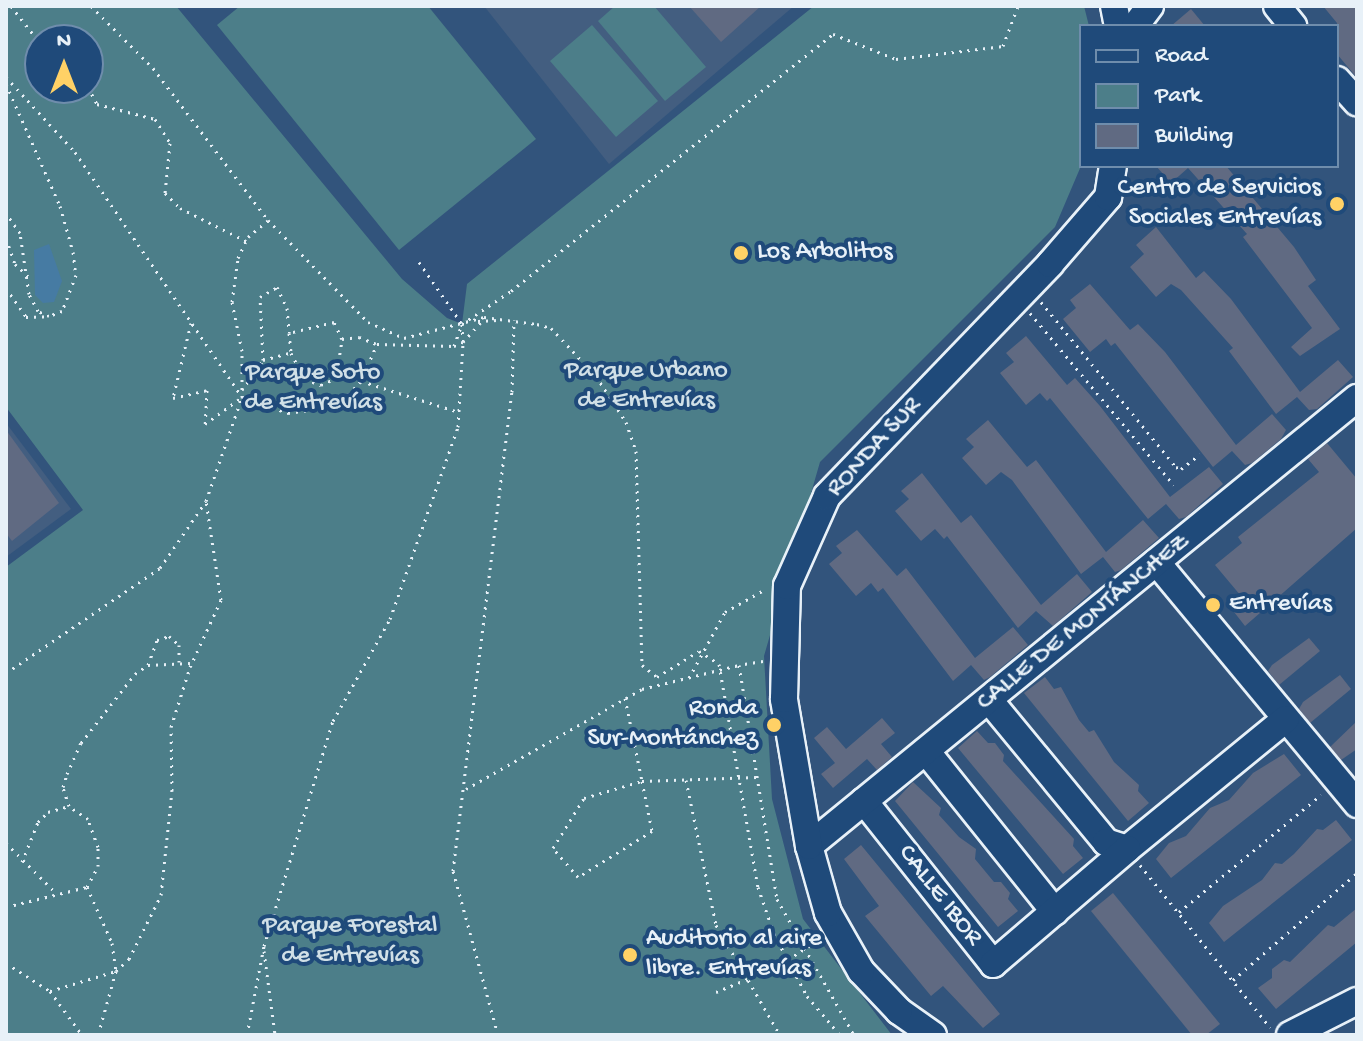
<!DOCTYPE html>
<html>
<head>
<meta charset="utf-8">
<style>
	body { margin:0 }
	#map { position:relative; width:1363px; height:1041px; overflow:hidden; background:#32547c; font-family:"Gochi Hand",sans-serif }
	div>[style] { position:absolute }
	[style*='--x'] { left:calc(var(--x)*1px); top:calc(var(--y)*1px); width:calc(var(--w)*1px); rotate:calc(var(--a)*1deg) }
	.built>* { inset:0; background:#435e80 }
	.green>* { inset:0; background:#4c7e89 }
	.water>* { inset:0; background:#467ba3 }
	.building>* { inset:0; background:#606a82 }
	.path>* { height:3px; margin-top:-1.5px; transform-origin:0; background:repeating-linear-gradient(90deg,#e8f1f8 0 2px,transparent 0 8px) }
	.roads { filter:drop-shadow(2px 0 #e8f1f8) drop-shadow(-2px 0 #e8f1f8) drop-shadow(0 2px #e8f1f8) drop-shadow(0 -2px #e8f1f8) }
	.minor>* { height:26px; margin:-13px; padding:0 13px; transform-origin:13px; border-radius:13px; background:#1f4a7a }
	.dots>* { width:22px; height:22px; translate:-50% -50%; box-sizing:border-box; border:4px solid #1f4a7a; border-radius:50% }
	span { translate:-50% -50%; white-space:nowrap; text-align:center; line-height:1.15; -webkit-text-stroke:8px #1f4a7a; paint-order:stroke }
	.poi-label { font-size:26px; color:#e8f1f8 }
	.right { translate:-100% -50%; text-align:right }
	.left { translate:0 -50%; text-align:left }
	.park-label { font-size:26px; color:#d1e0e7 }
	.street-label { font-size:26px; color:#e8f1f8 }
	.frame { position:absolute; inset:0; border:8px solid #e8f1f8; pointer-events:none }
	.legend { position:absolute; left:1079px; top:24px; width:260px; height:144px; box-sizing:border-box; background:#1f4a7a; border:2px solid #6f8dac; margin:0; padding:10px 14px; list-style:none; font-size:24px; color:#e8f1f8 }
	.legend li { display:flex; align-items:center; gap:16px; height:40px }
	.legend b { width:40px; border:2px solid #6f8dac }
	.north { position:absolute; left:24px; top:24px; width:80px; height:80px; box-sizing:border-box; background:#1f4a7a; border:2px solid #6f8dac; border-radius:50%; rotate:0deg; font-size:22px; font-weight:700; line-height:32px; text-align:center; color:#e8f1f8 }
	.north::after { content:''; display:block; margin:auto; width:28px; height:36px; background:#ffd166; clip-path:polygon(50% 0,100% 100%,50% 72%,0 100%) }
</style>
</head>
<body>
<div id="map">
	<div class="built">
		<div style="clip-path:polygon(484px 6px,794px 6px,609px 164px)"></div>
		<div style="clip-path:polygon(6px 423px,71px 509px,6px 557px)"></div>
	</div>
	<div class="green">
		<div style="clip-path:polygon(evenodd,6px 6px,176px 6px,402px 279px,447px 318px,462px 324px,467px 284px,814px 6px,1084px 6px,1089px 26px,1081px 26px,1081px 166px,1055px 227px,820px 462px,764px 656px,772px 799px,803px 919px,892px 1035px,6px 1035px,6px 567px,83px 510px,6px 407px,6px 6px,40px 40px,88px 40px,88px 88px,40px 88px,40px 40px)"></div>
		<div style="clip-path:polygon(240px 6px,428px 6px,536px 139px,399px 250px,217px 25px)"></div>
		<div style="clip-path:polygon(615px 6px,654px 6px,706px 67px,665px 101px,598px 21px)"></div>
		<div style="clip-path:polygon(592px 25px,658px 101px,616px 137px,550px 61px)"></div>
	</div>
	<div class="water">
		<div style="clip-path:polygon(49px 244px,62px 281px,54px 302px,43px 303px,35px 295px,34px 250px)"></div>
	</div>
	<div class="building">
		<div style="clip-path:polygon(689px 6px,761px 6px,721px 42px)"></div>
		<div style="clip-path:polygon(1323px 6px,1357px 6px,1357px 78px,1337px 54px,1337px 23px)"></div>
		<div style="clip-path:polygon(1191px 9px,1205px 26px,1171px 26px)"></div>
		<div style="clip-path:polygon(1156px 166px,1226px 166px,1294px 247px,1316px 280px,1308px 286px,1340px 329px,1300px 356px,1291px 347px,1312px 328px,1243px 237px,1247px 234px,1188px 168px,1171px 183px)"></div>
		<div style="clip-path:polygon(1156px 227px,1196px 278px,1204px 271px,1231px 299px,1300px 392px,1338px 360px,1353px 377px,1317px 409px,1309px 410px,1297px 397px,1276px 414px,1229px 351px,1233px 348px,1181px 290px,1171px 284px,1156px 297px,1130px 267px,1144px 254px,1136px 245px)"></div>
		<div style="clip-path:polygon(1090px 284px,1130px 330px,1138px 324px,1165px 352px,1236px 445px,1272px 414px,1286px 430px,1281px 439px,1252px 463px,1245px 465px,1232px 451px,1213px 467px,1115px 343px,1111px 346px,1106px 339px,1090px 352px,1063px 319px,1076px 308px,1070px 300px)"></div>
		<div style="clip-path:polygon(1026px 336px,1067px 385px,1075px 378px,1100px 406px,1170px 497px,1209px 467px,1223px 484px,1186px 517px,1179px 519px,1166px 504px,1148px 519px,1050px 398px,1047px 401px,1040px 393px,1026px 405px,1000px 373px,1014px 362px,1006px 353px)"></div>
		<div style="clip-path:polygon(988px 420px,1027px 467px,1036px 460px,1106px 552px,1143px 520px,1159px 538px,1121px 570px,1115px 572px,1103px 557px,1081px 574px,1012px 480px,1001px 472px,986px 485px,962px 458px,974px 447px,966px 439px)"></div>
		<div style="clip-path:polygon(6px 430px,59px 503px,12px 541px,6px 533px)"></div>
		<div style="clip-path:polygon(1327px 443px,1357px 479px,1357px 528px,1245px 626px,1234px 612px,1246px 602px,1215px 565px,1242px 543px,1238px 537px,1319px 472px,1308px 459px)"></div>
		<div style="clip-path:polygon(922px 473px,961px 523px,971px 515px,1041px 605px,1077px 574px,1092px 592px,1053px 626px,1036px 611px,1018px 628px,947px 536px,944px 539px,935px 529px,921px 541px,895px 511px,909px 499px,901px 491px)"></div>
		<div style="clip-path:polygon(857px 530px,897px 576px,906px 568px,975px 658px,1013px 627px,1028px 645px,990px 677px,984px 680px,971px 665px,953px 681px,883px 588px,878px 592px,871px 583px,856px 596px,829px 564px,842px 553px,836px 546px)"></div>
		<div style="clip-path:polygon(1309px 638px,1320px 651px,1279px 685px,1268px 671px,1272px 665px)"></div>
		<div style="clip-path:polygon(1340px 675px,1351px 689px,1310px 723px,1299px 709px,1303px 702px)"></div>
		<div style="clip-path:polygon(1045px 677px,1054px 689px,1061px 687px,1079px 720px,1089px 732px,1094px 730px,1114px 762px,1139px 785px,1138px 791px,1149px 803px,1128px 821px,1024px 693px)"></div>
		<div style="clip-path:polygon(882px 718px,895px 733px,881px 744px,892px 757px,877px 770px,867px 759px,833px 788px,821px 774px,835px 763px,814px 738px,827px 727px,846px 749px)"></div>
		<div style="clip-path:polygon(1357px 721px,1357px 749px,1341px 760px,1330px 747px)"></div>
		<div style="clip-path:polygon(977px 731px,988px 743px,995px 743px,1004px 755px,1003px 761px,1074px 839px,1073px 846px,1083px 858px,1063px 874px,958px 748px)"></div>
		<div style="clip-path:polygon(1284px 754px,1301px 775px,1171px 878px,1156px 859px,1169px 843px,1186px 836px,1210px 808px,1229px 800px,1253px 773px)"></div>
		<div style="clip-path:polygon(913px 782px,941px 808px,939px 815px,959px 837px,976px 849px,975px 859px,994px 882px,1001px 882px,1010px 893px,1008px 899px,1018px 911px,998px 927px,895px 801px)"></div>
		<div style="clip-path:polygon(1336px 820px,1352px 840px,1224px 942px,1209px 923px,1223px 906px,1262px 880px,1275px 863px,1282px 864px,1294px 854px,1317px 829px,1323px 830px)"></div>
		<div style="clip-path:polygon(861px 845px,1000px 1014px,983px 1028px,943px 986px,931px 996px,865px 916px,879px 906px,844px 859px)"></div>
		<div style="clip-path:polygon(1113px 893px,1220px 1024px,1206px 1035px,1192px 1035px,1091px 911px)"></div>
		<div style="clip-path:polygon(1357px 908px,1357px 942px,1276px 1009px,1258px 988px,1272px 978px,1272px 969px,1284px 960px,1290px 962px,1328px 925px,1334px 927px)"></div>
	</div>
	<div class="path">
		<div style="--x:11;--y:6;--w:47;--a:51.9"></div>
		<div style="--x:91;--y:6;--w:88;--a:45"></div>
		<div style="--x:153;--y:68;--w:191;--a:52.9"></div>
		<div style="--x:268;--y:220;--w:143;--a:45.6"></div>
		<div style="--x:368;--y:322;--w:39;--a:24"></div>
		<div style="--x:404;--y:338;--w:83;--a:-14.7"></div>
		<div style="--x:484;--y:317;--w:53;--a:7.5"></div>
		<div style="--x:537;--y:324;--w:15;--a:16"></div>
		<div style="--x:551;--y:328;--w:66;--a:46.8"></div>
		<div style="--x:596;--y:376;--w:55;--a:56.9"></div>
		<div style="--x:626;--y:422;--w:31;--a:71"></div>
		<div style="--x:636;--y:451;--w:214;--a:88.4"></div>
		<div style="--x:642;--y:665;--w:19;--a:39"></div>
		<div style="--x:657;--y:677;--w:49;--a:-31.8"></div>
		<div style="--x:699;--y:651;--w:24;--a:33"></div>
		<div style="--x:719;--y:664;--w:226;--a:80.1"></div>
		<div style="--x:758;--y:887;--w:50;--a:71.2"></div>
		<div style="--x:774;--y:934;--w:70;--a:62"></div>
		<div style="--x:807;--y:996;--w:51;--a:49.8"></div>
		<div style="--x:6;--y:77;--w:102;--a:47.4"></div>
		<div style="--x:75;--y:152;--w:297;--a:55.7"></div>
		<div style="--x:242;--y:397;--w:49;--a:19.2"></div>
		<div style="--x:288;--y:413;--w:49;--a:-8.1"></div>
		<div style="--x:337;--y:406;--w:35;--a:-46"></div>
		<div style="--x:361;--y:381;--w:40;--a:-66.6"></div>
		<div style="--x:377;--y:344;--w:77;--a:1.5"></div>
		<div style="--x:454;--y:346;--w:23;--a:-70"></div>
		<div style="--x:462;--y:324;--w:59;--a:-34"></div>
		<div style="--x:511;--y:291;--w:412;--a:-38.6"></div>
		<div style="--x:833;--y:34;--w:68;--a:21.6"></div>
		<div style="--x:896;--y:59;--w:108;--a:-6.9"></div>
		<div style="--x:1003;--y:46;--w:43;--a:-69.4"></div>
		<div style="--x:6;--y:84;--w:133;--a:66.1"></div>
		<div style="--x:60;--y:206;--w:48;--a:74.2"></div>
		<div style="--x:73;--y:252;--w:23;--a:83"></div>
		<div style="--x:76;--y:275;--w:39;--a:111"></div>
		<div style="--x:62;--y:311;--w:14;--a:159"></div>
		<div style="--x:49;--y:316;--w:12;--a:-156"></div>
		<div style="--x:38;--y:311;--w:19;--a:-118"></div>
		<div style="--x:29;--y:294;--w:62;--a:-98.4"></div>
		<div style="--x:20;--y:233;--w:24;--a:-125"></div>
		<div style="--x:88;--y:87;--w:19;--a:62"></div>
		<div style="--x:97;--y:104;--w:60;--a:14.5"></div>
		<div style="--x:155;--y:119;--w:28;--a:58"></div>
		<div style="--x:170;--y:143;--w:50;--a:95.7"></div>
		<div style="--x:165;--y:193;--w:21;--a:45"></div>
		<div style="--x:180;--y:208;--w:74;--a:26.6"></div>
		<div style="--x:6;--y:238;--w:28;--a:71"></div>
		<div style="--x:15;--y:264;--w:18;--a:43"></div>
		<div style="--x:419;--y:262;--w:75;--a:55.3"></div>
		<div style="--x:462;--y:324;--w:18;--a:87"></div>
		<div style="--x:463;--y:342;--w:10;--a:156"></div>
		<div style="--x:6;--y:288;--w:35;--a:55"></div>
		<div style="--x:26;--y:317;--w:24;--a:-2"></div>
		<div style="--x:1041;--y:302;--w:213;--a:50.7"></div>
		<div style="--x:1176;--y:467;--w:5;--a:22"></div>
		<div style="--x:1181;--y:469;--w:24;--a:-38"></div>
		<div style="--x:1030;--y:313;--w:224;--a:50.1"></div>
		<div style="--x:478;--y:321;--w:20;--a:-3"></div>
		<div style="--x:191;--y:323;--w:77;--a:103.5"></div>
		<div style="--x:173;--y:398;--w:35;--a:-13"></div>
		<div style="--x:207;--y:390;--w:34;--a:93"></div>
		<div style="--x:205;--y:424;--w:46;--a:-36.1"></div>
		<div style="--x:342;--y:339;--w:17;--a:-7"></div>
		<div style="--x:359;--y:337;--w:18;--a:22"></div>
		<div style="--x:263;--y:360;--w:28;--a:-15"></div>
		<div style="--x:361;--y:381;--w:103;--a:17.6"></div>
		<div style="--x:242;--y:390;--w:37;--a:-55"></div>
		<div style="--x:263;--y:360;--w:63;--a:-92.7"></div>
		<div style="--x:260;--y:297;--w:20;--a:-30"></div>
		<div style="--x:277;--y:287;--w:23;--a:65"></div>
		<div style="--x:287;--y:308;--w:25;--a:85"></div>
		<div style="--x:289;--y:333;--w:20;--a:84"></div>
		<div style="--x:291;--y:353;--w:30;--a:62"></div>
		<div style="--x:305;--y:379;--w:17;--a:21"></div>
		<div style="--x:321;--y:385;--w:17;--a:-25"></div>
		<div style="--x:336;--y:378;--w:39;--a:-81"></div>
		<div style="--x:342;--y:339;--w:19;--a:-115"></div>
		<div style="--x:334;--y:322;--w:46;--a:166.3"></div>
		<div style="--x:763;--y:661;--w:24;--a:171"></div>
		<div style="--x:739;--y:665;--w:237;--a:80.8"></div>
		<div style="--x:777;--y:899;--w:156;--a:60.5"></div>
		<div style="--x:148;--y:665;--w:27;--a:-70"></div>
		<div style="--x:157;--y:640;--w:13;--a:-18"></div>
		<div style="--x:169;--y:636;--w:13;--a:42"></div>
		<div style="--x:179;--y:645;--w:17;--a:90"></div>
		<div style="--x:6;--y:673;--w:186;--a:-34.3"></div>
		<div style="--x:160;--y:568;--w:81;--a:-55.5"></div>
		<div style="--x:206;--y:501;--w:110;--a:-70.9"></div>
		<div style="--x:242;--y:397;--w:46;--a:-90"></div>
		<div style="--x:242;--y:351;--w:50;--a:-101.5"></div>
		<div style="--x:232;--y:302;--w:44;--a:-82.2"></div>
		<div style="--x:238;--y:258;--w:23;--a:-65"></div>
		<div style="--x:248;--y:237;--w:26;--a:-40"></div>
		<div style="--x:689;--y:678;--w:75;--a:-61.4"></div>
		<div style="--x:725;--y:612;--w:45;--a:-29.4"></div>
		<div style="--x:625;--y:698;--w:85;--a:78.4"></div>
		<div style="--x:642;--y:781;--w:51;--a:78.7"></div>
		<div style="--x:652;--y:831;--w:87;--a:148.1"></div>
		<div style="--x:578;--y:877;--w:38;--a:-131"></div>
		<div style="--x:553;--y:848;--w:59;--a:-58.2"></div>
		<div style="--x:584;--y:798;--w:60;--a:-16.3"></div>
		<div style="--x:642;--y:781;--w:115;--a:-2"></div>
		<div style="--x:686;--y:780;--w:148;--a:78.3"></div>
		<div style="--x:716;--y:925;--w:127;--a:59.8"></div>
		<div style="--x:466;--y:789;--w:202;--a:-29.6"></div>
		<div style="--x:642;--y:689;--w:100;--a:-13.9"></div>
		<div style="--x:6;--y:843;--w:72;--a:45"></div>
		<div style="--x:22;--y:862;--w:43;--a:-68.2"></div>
		<div style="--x:38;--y:822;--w:14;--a:-45"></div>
		<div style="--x:48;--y:812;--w:22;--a:-16"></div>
		<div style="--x:1140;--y:865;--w:208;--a:51.3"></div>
		<div style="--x:87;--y:887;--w:61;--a:65.9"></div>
		<div style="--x:112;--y:943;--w:28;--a:82"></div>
		<div style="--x:116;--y:971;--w:66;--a:105.7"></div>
		<div style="--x:6;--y:907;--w:83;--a:-13.9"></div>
		<div style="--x:87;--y:887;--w:24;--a:-62"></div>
		<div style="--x:98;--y:866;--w:19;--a:-90"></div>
		<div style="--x:98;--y:847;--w:30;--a:-110"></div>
		<div style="--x:88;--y:819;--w:23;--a:-146"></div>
		<div style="--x:69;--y:806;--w:20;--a:-108"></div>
		<div style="--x:63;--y:787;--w:14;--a:-73"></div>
		<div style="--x:67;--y:774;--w:34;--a:-66"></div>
		<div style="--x:81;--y:743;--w:88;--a:-52"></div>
		<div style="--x:135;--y:674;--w:16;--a:-35"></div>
		<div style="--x:148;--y:665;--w:42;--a:-2.7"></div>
		<div style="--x:1179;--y:912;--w:184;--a:-39.5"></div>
		<div style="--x:264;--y:951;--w:85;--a:82.5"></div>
		<div style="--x:6;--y:963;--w:52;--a:32.5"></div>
		<div style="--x:50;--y:991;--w:54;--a:54"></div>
		<div style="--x:1233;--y:980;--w:164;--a:-40.8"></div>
		<div style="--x:50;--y:991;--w:69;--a:-16.9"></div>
		<div style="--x:116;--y:971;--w:18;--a:-43"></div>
		<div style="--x:129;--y:959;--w:72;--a:-63.4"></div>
		<div style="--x:161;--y:895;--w:105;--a:-84"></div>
		<div style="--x:172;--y:791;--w:64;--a:-90.9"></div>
		<div style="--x:171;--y:727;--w:63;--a:-72.4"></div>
		<div style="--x:190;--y:667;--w:74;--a:-65.2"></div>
		<div style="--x:221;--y:600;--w:100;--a:-98.6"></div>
		<div style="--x:716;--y:992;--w:63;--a:-22.5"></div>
		<div style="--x:774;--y:968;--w:53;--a:-31.9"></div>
		<div style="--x:247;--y:1035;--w:91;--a:-79.2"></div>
		<div style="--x:264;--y:946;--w:235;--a:-73"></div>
		<div style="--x:333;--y:721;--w:117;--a:-60.8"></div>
		<div style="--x:390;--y:619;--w:204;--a:-70.5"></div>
		<div style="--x:458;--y:427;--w:85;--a:-86.6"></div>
		<div style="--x:463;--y:342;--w:28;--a:-48"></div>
		<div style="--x:498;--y:1035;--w:170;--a:-105.3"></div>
		<div style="--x:453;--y:871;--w:483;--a:-83"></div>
		<div style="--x:512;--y:392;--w:72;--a:-88.4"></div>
	</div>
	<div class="roads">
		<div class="minor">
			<div style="--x:1114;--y:6;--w:20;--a:79"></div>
			<div style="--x:1277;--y:6;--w:26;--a:51"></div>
			<div style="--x:1135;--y:26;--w:25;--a:-53"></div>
			<div style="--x:1337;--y:80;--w:30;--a:48"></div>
			<div style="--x:1158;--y:564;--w:312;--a:50.3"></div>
			<div style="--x:989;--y:700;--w:184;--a:50.5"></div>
			<div style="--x:1106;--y:842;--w:22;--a:18"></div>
			<div style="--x:1127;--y:849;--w:205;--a:-39.3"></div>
			<div style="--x:926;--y:751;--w:206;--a:51.3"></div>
			<div style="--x:864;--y:801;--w:208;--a:51.6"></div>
			<div style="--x:993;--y:964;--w:177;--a:-40.6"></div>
			<div style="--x:809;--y:846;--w:708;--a:-39.27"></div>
			<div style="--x:933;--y:1035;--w:42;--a:-144.8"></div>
			<div style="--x:899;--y:1011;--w:55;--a:-133.5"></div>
			<div style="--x:861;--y:971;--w:67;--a:-119.6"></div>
			<div style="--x:828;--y:913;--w:70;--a:-105.8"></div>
			<div style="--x:809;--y:846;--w:149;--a:-99.7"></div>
			<div style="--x:784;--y:699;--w:113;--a:-88.5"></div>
			<div style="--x:787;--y:586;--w:98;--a:-66"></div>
			<div style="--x:827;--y:496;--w:322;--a:-46.1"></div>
			<div style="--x:1050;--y:264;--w:89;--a:-49.1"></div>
			<div style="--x:1108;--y:197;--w:31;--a:-81"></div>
			<div style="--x:1290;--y:1035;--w:75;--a:-26.9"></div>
		</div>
	</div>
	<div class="dots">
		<div style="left:1337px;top:204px;background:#ffd166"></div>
		<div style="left:741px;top:253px;background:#ffd166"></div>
		<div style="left:1213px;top:605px;background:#ffd166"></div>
		<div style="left:774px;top:725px;background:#ffd166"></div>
		<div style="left:630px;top:955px;background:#ffd166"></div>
	</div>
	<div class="poi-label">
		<span class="right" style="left:1321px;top:204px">Centro de Servicios<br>Sociales Entrevías</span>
		<span class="left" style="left:757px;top:253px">Los Arbolitos</span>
		<span class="left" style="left:1229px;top:605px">Entrevías</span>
		<span class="right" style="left:758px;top:725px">Ronda<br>Sur-Montánchez</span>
		<span class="left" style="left:646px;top:955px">Auditorio al aire<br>libre. Entrevías</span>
	</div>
	<div class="park-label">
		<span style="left:646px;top:387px">Parque Urbano<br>de Entrevías</span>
		<span style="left:313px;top:389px">Parque Soto<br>de Entrevías</span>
		<span style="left:350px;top:942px">Parque Forestal<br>de Entrevías</span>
	</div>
	<div class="street-label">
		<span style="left:875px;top:448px;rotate:-47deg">RONDA SUR</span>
		<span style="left:1084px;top:623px;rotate:-39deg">CALLE DE MONTÁNCHEZ</span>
		<span style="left:939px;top:896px;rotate:52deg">CALLE IBOR</span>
	</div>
	<div class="frame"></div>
	<ul class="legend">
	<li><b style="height:10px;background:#1f4a7a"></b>Road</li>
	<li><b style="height:22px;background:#4c7e89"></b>Park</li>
	<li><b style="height:22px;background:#606a82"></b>Building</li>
	</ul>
	<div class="north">N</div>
</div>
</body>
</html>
